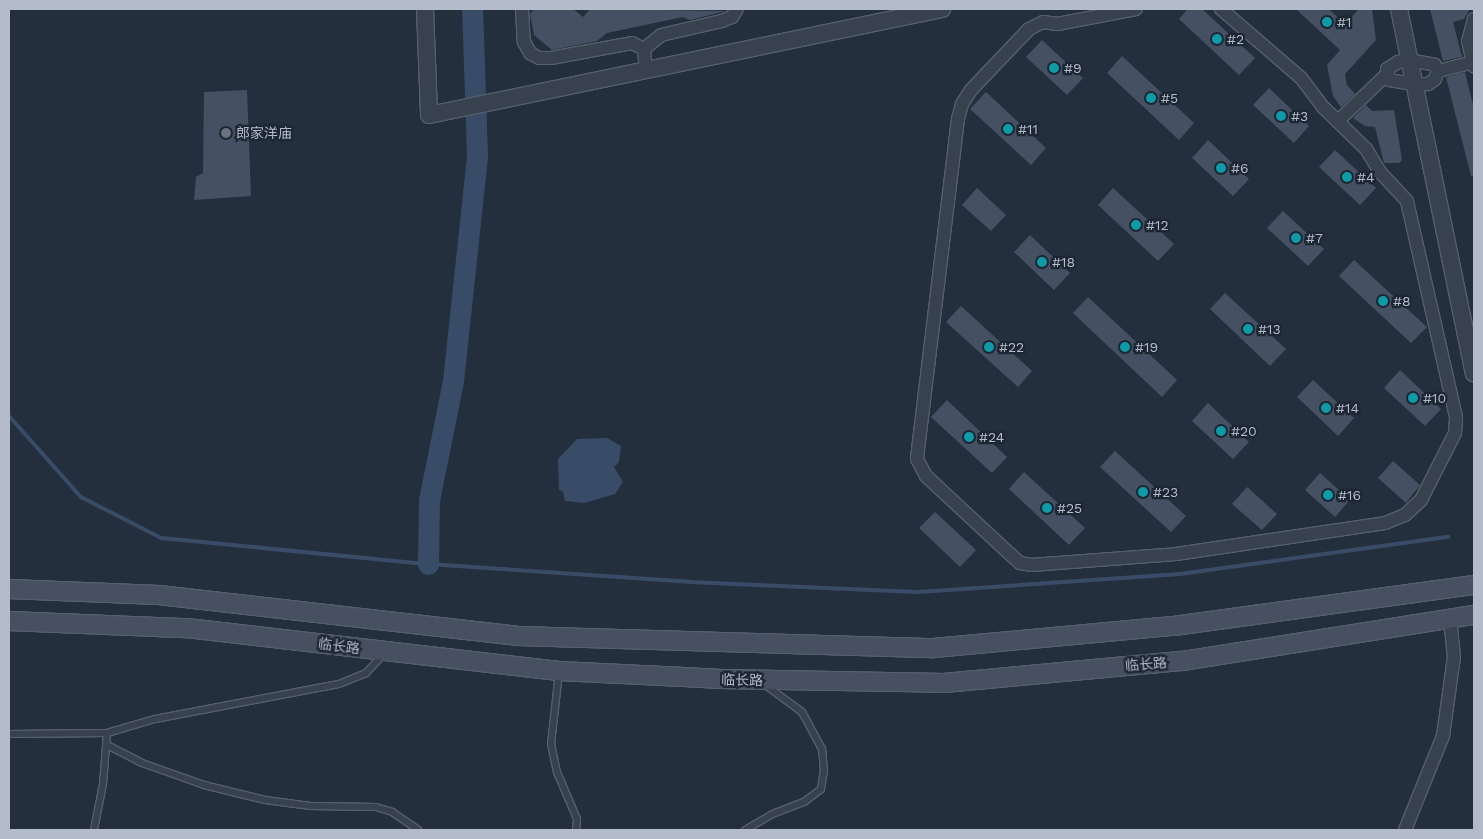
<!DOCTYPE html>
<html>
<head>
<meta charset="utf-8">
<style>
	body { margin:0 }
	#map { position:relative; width:1483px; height:839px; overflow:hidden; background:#242f3e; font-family:"Work Sans","Noto Sans SC",sans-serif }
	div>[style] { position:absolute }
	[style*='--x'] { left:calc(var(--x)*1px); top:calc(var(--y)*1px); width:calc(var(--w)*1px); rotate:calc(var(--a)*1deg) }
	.water>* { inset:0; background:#394c67 }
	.stream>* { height:4px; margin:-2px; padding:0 2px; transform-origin:2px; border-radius:2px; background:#394c67 }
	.river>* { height:21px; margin:-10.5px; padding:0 10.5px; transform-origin:10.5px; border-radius:10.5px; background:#394c67 }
	.building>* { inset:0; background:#455162 }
	.roads { filter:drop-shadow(1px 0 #565f6c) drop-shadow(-1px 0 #565f6c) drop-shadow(0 1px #565f6c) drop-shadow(0 -1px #565f6c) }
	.service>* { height:6px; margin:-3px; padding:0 3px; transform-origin:3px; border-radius:3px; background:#38414e }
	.minor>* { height:12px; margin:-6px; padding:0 6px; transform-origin:6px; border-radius:6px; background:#38414e }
	.tertiary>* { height:16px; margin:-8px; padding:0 8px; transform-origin:8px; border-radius:8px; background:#38414e }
	.secondary>* { height:18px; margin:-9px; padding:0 9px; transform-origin:9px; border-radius:9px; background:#465061 }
	.dots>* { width:14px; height:14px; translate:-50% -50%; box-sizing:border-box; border:2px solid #1d2633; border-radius:50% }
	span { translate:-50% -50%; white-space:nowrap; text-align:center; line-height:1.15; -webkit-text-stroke:4.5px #1d2633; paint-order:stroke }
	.poi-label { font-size:14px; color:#b4bcc9 }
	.left { translate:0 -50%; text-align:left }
	.street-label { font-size:14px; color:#b4bcc9 }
	.frame { position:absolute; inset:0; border:10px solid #b4bcc9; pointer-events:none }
</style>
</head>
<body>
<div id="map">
	<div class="water">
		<div style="clip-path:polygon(607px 438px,621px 446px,619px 462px,614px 467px,623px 482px,615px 494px,584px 503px,565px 501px,563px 492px,559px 490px,558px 459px,577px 439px)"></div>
	</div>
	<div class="stream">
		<div style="--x:9;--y:416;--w:108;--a:48.4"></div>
		<div style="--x:81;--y:497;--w:90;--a:27.1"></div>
		<div style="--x:161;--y:538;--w:268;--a:5.6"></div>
		<div style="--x:428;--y:564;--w:262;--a:3.9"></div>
		<div style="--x:689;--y:582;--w:229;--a:2.5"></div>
		<div style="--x:918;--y:592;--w:263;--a:-3.9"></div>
		<div style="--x:1180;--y:574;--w:271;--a:-7.9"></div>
	</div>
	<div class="river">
		<div style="--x:428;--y:564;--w:64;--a:-89.1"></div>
		<div style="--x:429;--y:500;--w:121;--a:-78.6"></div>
		<div style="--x:453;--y:381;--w:226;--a:-83.9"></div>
		<div style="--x:477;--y:156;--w:147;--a:-91.9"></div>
	</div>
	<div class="building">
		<div style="clip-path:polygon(534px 9px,573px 9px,583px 17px,590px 9px,726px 11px,690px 20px,683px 17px,607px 33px,597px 41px,552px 50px,534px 35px,530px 14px)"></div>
		<div style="clip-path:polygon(1188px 9px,1202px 9px,1255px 58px,1239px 75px,1179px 19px)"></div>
		<div style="clip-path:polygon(1296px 9px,1329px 9px,1345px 24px,1359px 9px,1372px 9px,1376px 40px,1345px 74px,1347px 85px,1355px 94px,1341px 107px,1333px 96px,1327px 65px,1340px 50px)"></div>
		<div style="clip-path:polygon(1430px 9px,1470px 9px,1464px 19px,1453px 22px,1462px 57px,1443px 61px)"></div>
		<div style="clip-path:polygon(1042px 40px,1083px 78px,1067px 95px,1026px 57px)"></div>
		<div style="clip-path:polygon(1122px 56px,1194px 123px,1179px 140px,1107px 73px)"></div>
		<div style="clip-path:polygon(1465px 72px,1474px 109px,1474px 175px,1471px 176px,1446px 77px)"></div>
		<div style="clip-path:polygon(1269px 88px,1309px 126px,1294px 143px,1253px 105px)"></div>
		<div style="clip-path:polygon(247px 90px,251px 196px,194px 200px,196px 177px,203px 173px,204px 92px)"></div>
		<div style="clip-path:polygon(986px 92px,1046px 148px,1031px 165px,970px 109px)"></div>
		<div style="clip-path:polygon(1366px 105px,1372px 111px,1394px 110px,1402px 160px,1399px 163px,1384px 163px,1375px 127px,1365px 126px,1353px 118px)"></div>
		<div style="clip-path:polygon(1208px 140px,1249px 179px,1233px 196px,1192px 158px)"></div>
		<div style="clip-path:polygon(1335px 150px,1376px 188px,1360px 205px,1319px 167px)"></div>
		<div style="clip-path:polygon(977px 188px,1006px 215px,991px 231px,962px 205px)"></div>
		<div style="clip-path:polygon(1113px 188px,1174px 244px,1158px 261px,1098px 205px)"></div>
		<div style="clip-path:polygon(1283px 211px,1324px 249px,1308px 266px,1267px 228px)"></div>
		<div style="clip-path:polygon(1030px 235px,1070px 273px,1054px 290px,1014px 252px)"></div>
		<div style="clip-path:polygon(1354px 260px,1427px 327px,1411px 343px,1339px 276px)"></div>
		<div style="clip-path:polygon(1225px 293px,1286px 349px,1270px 366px,1210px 309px)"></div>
		<div style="clip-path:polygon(1088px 297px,1177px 380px,1162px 397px,1073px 313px)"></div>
		<div style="clip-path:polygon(961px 306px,1032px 371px,1018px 387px,946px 322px)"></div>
		<div style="clip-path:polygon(1400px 370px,1441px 409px,1425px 426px,1384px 388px)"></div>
		<div style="clip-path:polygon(1313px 380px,1354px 418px,1338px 436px,1297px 397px)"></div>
		<div style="clip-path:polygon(947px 400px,1007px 457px,992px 473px,931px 417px)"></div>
		<div style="clip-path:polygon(1208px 403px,1249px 442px,1233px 459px,1192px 421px)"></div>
		<div style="clip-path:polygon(1115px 451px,1186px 516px,1171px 532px,1100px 467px)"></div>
		<div style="clip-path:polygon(1393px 461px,1420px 485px,1406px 503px,1378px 478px)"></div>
		<div style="clip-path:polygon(1024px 472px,1085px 528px,1069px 545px,1009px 489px)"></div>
		<div style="clip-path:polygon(1320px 473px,1350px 500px,1335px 517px,1305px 490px)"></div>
		<div style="clip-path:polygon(1247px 487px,1277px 514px,1262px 530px,1232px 504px)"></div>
		<div style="clip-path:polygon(935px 512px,976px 550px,960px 567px,919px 528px)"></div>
	</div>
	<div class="roads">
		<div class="service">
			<div style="--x:559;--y:672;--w:72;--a:96.3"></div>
			<div style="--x:551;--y:744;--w:29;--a:78"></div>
			<div style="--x:557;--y:772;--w:51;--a:66.9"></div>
			<div style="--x:577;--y:819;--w:11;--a:95"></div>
			<div style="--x:9;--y:734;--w:98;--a:-0.6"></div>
			<div style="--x:107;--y:733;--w:50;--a:-16.3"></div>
			<div style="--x:155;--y:719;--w:187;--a:-10.8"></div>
			<div style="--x:339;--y:684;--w:29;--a:-22"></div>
			<div style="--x:366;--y:673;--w:26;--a:-47"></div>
			<div style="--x:107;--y:745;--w:39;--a:27"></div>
			<div style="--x:142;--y:763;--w:66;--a:19.5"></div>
			<div style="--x:204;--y:785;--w:63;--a:13.8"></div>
			<div style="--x:265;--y:800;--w:46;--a:7.4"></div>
			<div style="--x:311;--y:806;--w:65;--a:0.9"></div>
			<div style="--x:376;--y:807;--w:17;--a:17"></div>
			<div style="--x:392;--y:812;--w:32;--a:34"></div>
			<div style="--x:94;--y:830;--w:47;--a:-78.9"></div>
			<div style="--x:103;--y:784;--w:51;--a:-85.5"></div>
			<div style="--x:745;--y:830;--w:34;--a:-30"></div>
			<div style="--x:775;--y:813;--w:31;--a:-21"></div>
			<div style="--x:804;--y:802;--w:21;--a:-37"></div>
			<div style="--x:821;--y:789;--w:18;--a:-81"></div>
			<div style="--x:824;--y:771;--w:22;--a:-95"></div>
			<div style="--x:822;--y:749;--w:42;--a:-118.4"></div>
			<div style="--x:802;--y:712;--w:47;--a:-143.6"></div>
		</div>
		<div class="minor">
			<div style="--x:522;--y:9;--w:33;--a:87"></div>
			<div style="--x:524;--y:42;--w:13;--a:61"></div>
			<div style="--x:530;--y:53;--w:10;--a:29"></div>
			<div style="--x:539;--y:58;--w:12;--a:0"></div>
			<div style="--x:551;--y:58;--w:82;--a:-10.5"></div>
			<div style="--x:632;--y:43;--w:13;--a:27"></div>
			<div style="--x:644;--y:49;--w:22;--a:85"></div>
			<div style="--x:1136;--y:9;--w:80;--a:169.2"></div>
			<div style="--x:1057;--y:24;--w:14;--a:-172"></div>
			<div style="--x:1043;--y:22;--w:16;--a:153"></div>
			<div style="--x:1029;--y:29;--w:84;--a:133.6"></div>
			<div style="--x:971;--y:90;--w:17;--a:123"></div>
			<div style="--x:962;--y:104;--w:16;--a:105"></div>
			<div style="--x:958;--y:119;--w:342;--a:96.9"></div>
			<div style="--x:917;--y:459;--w:19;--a:62"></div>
			<div style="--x:926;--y:476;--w:115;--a:42.9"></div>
			<div style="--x:1010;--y:554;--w:13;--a:42"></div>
			<div style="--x:1020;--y:563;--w:11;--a:10"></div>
			<div style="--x:1031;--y:565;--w:145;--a:-4.3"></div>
			<div style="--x:1176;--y:554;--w:211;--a:-8.4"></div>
			<div style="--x:1385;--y:523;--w:22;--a:-22"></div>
			<div style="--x:1405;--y:515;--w:22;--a:-43"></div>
			<div style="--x:1421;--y:500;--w:75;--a:-63.1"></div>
			<div style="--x:1455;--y:433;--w:16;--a:-86"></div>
			<div style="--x:1456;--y:417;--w:221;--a:-102.8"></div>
			<div style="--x:1407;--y:201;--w:40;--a:-133"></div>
			<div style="--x:1380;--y:172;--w:27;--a:-121"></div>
			<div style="--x:1366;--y:149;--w:60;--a:-135.7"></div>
			<div style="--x:1323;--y:107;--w:36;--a:-127"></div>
			<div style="--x:1301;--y:78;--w:106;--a:-139.2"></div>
			<div style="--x:1474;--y:19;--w:23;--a:105"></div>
			<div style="--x:1468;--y:41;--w:26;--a:77"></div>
			<div style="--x:644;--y:49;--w:22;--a:-39"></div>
			<div style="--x:661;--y:35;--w:63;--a:-12.9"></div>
			<div style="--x:722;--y:21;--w:11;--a:-22"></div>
			<div style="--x:732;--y:17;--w:9;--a:-58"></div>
			<div style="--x:1408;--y:60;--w:27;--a:10"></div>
			<div style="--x:1435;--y:65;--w:7;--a:63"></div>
			<div style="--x:1438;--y:71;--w:9;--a:111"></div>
			<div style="--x:1435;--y:79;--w:9;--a:144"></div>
			<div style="--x:1428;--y:84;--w:14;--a:180"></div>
			<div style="--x:1414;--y:84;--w:25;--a:-171"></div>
			<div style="--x:1389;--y:80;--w:11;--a:-100"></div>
			<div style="--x:1387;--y:69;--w:13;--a:-32"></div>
			<div style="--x:1398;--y:62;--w:10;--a:-11"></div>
			<div style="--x:1438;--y:71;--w:36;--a:-14"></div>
			<div style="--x:1338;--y:121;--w:66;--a:-43.8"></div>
			<div style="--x:1405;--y:830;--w:101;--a:-68"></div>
			<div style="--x:1443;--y:736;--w:80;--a:-82.1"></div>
			<div style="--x:1454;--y:657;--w:37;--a:-96"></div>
		</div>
		<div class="tertiary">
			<div style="--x:425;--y:9;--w:106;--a:87.8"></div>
			<div style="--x:429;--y:115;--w:524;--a:-11.67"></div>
			<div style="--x:1399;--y:9;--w:372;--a:78.4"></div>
		</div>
		<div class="secondary">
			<div style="--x:9;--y:589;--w:150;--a:2.3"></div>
			<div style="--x:159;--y:595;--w:361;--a:6.5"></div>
			<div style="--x:518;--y:636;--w:416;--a:1.7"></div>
			<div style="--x:934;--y:648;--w:248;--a:-5.3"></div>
			<div style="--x:1181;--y:625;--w:296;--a:-7.8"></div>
			<div style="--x:9;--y:621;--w:178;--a:2.3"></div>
			<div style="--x:187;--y:628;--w:374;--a:6.6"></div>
			<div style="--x:559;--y:671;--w:163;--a:2.8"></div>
			<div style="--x:722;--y:679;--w:222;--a:1"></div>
			<div style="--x:944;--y:683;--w:240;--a:-5.3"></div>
			<div style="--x:1183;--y:661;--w:295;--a:-9"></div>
		</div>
	</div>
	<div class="dots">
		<div style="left:1327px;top:22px;background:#0f9aa8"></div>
		<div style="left:1217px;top:39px;background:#0f9aa8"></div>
		<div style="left:1054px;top:68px;background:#0f9aa8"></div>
		<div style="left:1151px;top:98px;background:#0f9aa8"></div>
		<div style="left:1281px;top:116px;background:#0f9aa8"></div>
		<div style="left:1008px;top:129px;background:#0f9aa8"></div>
		<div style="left:226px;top:133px;background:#6b7280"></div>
		<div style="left:1221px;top:168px;background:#0f9aa8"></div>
		<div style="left:1347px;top:177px;background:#0f9aa8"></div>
		<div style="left:1136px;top:225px;background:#0f9aa8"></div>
		<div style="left:1296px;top:238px;background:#0f9aa8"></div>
		<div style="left:1042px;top:262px;background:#0f9aa8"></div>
		<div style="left:1383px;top:301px;background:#0f9aa8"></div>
		<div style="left:1248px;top:329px;background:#0f9aa8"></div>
		<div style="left:989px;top:347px;background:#0f9aa8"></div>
		<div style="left:1125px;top:347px;background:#0f9aa8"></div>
		<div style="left:1413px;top:398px;background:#0f9aa8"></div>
		<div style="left:1326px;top:408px;background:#0f9aa8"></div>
		<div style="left:1221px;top:431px;background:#0f9aa8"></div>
		<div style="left:969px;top:437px;background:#0f9aa8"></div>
		<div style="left:1143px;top:492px;background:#0f9aa8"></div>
		<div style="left:1328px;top:495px;background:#0f9aa8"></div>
		<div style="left:1047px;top:508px;background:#0f9aa8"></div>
	</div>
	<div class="poi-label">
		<span class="left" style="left:1337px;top:22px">#1</span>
		<span class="left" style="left:1227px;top:39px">#2</span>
		<span class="left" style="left:1064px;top:68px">#9</span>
		<span class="left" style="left:1161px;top:98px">#5</span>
		<span class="left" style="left:1291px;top:116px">#3</span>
		<span class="left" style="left:1018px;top:129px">#11</span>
		<span class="left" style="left:236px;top:133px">郎家洋庙</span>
		<span class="left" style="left:1231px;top:168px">#6</span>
		<span class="left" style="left:1357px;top:177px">#4</span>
		<span class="left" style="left:1146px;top:225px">#12</span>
		<span class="left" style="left:1306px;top:238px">#7</span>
		<span class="left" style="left:1052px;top:262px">#18</span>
		<span class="left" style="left:1393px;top:301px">#8</span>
		<span class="left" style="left:1258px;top:329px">#13</span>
		<span class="left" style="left:999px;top:347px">#22</span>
		<span class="left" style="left:1135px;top:347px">#19</span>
		<span class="left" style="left:1423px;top:398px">#10</span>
		<span class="left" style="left:1336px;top:408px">#14</span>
		<span class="left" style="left:1231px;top:431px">#20</span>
		<span class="left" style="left:979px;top:437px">#24</span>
		<span class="left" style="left:1153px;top:492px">#23</span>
		<span class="left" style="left:1338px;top:495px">#16</span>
		<span class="left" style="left:1057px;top:508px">#25</span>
	</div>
	<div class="street-label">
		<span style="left:339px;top:646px;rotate:7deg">临长路</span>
		<span style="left:1146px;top:664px;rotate:-5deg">临长路</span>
		<span style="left:742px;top:680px;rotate:1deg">临长路</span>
	</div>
	<div class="frame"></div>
</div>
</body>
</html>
